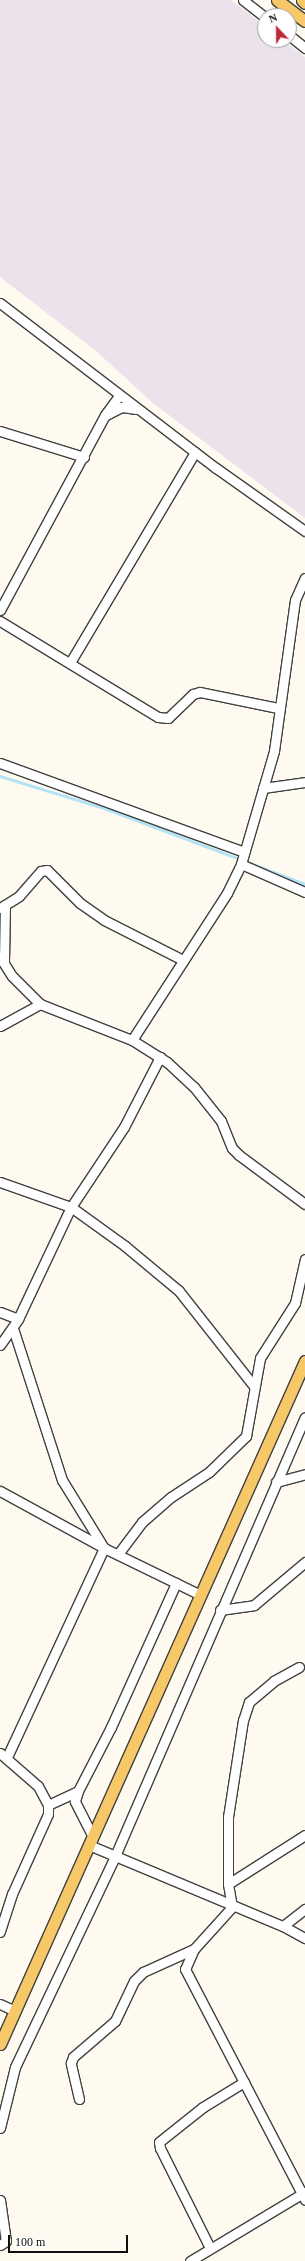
<!DOCTYPE html>
<html>
<head>
<meta charset="utf-8">
<style>
	body { margin:0 }
	#map { position:relative; width:305px; height:2261px; overflow:hidden; background:#fffaef; font-family:Georgia,serif }
	div>[style] { position:absolute }
	[style*='--x'] { left:calc(var(--x)*1px); top:calc(var(--y)*1px); width:calc(var(--w)*1px); rotate:calc(var(--a)*1deg) }
	.industrial>* { inset:0; background:#ebe2ec }
	.stream>* { height:2.5px; margin:-1.25px; padding:0 1.25px; transform-origin:1.25px; border-radius:1.25px; background:#b4e2f6 }
	.roads { filter:drop-shadow(1px 0 #414141) drop-shadow(-1px 0 #414141) drop-shadow(0 1px #414141) drop-shadow(0 -1px #414141) }
	.minor>* { height:9px; margin:-4.5px; padding:0 4.5px; transform-origin:4.5px; border-radius:4.5px; background:#fff }
	.major>* { height:11px; margin:-5.5px; padding:0 5.5px; transform-origin:5.5px; border-radius:5.5px; background:#f7c867 }
	span { translate:-50% -50%; white-space:nowrap; text-align:center; line-height:1.15; -webkit-text-stroke:4px #fff; paint-order:stroke }
	.north { position:absolute; left:257px; top:8px; width:40px; height:40px; box-sizing:border-box; background:#fff; border:1px solid #9f9f9f; border-radius:50%; rotate:338deg; font-size:11px; font-weight:700; line-height:16px; text-align:center; color:#0e0e0e }
	.north::after { content:''; display:block; margin:auto; width:14px; height:18px; background:#bd273a; clip-path:polygon(50% 0,100% 100%,50% 72%,0 100%) }
	.scale { position:absolute; left:8px; top:2235px; width:120px; height:18px; box-sizing:border-box; border:2px solid #0e0e0e; border-top:0; padding-left:5px; font-size:12px; line-height:14px; white-space:nowrap; color:#0e0e0e; -webkit-text-stroke:3px #fff; paint-order:stroke }
</style>
</head>
<body>
<div id="map">
	<div class="industrial">
		<div style="clip-path:polygon(0 0,231px 0,265px 26px,265px 40px,283px 40px,305px 57px,305px 518px,153px 403px,96px 351px,0 277px)"></div>
	</div>
	<div class="stream">
		<div style="--x:0;--y:776;--w:112;--a:17.1"></div>
		<div style="--x:107;--y:809;--w:137;--a:20.6"></div>
		<div style="--x:248;--y:862;--w:61;--a:21.1"></div>
	</div>
	<div class="roads">
		<div class="minor">
			<div style="--x:243;--y:0;--w:28;--a:38"></div>
			<div style="--x:289;--y:35;--w:21;--a:39"></div>
			<div style="--x:0;--y:303;--w:272;--a:37.4"></div>
			<div style="--x:216;--y:468;--w:109;--a:35.3"></div>
			<div style="--x:106;--y:415;--w:18;--a:-27"></div>
			<div style="--x:122;--y:407;--w:14;--a:8"></div>
			<div style="--x:0;--y:431;--w:88;--a:17.2"></div>
			<div style="--x:0;--y:610;--w:221;--a:-61.7"></div>
			<div style="--x:105;--y:415;--w:24;--a:-54"></div>
			<div style="--x:0;--y:621;--w:185;--a:31.3"></div>
			<div style="--x:158;--y:717;--w:10;--a:6"></div>
			<div style="--x:168;--y:718;--w:35;--a:-44"></div>
			<div style="--x:193;--y:694;--w:7;--a:-16"></div>
			<div style="--x:200;--y:692;--w:80;--a:11.6"></div>
			<div style="--x:71;--y:661;--w:243;--a:-59.3"></div>
			<div style="--x:0;--y:763;--w:260;--a:20"></div>
			<div style="--x:263;--y:788;--w:42;--a:-8.1"></div>
			<div style="--x:241;--y:864;--w:70;--a:23.6"></div>
			<div style="--x:0;--y:908;--w:22;--a:-32"></div>
			<div style="--x:19;--y:896;--w:33;--a:-49"></div>
			<div style="--x:41;--y:871;--w:6;--a:-9"></div>
			<div style="--x:47;--y:870;--w:47;--a:45"></div>
			<div style="--x:80;--y:903;--w:29;--a:35"></div>
			<div style="--x:104;--y:920;--w:89;--a:26.9"></div>
			<div style="--x:0;--y:957;--w:22;--a:58"></div>
			<div style="--x:12;--y:976;--w:40;--a:45"></div>
			<div style="--x:4;--y:961;--w:56;--a:-89"></div>
			<div style="--x:0;--y:1026;--w:46;--a:-28.8"></div>
			<div style="--x:40;--y:1004;--w:99;--a:21.4"></div>
			<div style="--x:132;--y:1040;--w:175;--a:-57.1"></div>
			<div style="--x:227;--y:893;--w:32;--a:-64"></div>
			<div style="--x:241;--y:864;--w:118;--a:-73.7"></div>
			<div style="--x:274;--y:751;--w:152;--a:-82.1"></div>
			<div style="--x:295;--y:600;--w:24;--a:-66"></div>
			<div style="--x:132;--y:1040;--w:41;--a:32.2"></div>
			<div style="--x:167;--y:1062;--w:37;--a:43"></div>
			<div style="--x:194;--y:1087;--w:43;--a:51.5"></div>
			<div style="--x:221;--y:1121;--w:29;--a:68"></div>
			<div style="--x:232;--y:1148;--w:10;--a:45"></div>
			<div style="--x:239;--y:1155;--w:82;--a:36.6"></div>
			<div style="--x:0;--y:1182;--w:75;--a:19.4"></div>
			<div style="--x:71;--y:1207;--w:67;--a:35.8"></div>
			<div style="--x:125;--y:1246;--w:70;--a:39.8"></div>
			<div style="--x:179;--y:1291;--w:120;--a:51.8"></div>
			<div style="--x:0;--y:1312;--w:19;--a:21"></div>
			<div style="--x:0;--y:1345;--w:32;--a:-55"></div>
			<div style="--x:18;--y:1319;--w:124;--a:-64.7"></div>
			<div style="--x:71;--y:1207;--w:96;--a:-56.5"></div>
			<div style="--x:124;--y:1127;--w:79;--a:-62.8"></div>
			<div style="--x:276;--y:1482;--w:30;--a:-15"></div>
			<div style="--x:0;--y:1491;--w:119;--a:28.7"></div>
			<div style="--x:104;--y:1548;--w:108;--a:25.9"></div>
			<div style="--x:118;--y:1554;--w:40;--a:-53"></div>
			<div style="--x:142;--y:1522;--w:38;--a:-41"></div>
			<div style="--x:171;--y:1497;--w:45;--a:-33.3"></div>
			<div style="--x:209;--y:1472;--w:52;--a:-44.2"></div>
			<div style="--x:246;--y:1436;--w:79;--a:-79.8"></div>
			<div style="--x:260;--y:1358;--w:65;--a:-57.5"></div>
			<div style="--x:295;--y:1303;--w:45;--a:-77.2"></div>
			<div style="--x:220;--y:1610;--w:34;--a:-8"></div>
			<div style="--x:254;--y:1605;--w:67;--a:-40.1"></div>
			<div style="--x:299;--y:1667;--w:29;--a:151"></div>
			<div style="--x:274;--y:1681;--w:33;--a:140"></div>
			<div style="--x:249;--y:1702;--w:19;--a:108"></div>
			<div style="--x:243;--y:1720;--w:98;--a:98.8"></div>
			<div style="--x:228;--y:1817;--w:67;--a:90"></div>
			<div style="--x:228;--y:1884;--w:23;--a:80"></div>
			<div style="--x:232;--y:1907;--w:57;--a:132.1"></div>
			<div style="--x:194;--y:1949;--w:22;--a:114"></div>
			<div style="--x:185;--y:1969;--w:260;--a:62.5"></div>
			<div style="--x:0;--y:1753;--w:50;--a:41"></div>
			<div style="--x:38;--y:1786;--w:21;--a:62"></div>
			<div style="--x:48;--y:1805;--w:9;--a:90"></div>
			<div style="--x:48;--y:1814;--w:88;--a:114.2"></div>
			<div style="--x:12;--y:1894;--w:40;--a:108"></div>
			<div style="--x:7;--y:1757;--w:230;--a:-65.1"></div>
			<div style="--x:104;--y:1548;--w:80;--a:-121.7"></div>
			<div style="--x:62;--y:1480;--w:160;--a:-107.9"></div>
			<div style="--x:48;--y:1805;--w:33;--a:-25"></div>
			<div style="--x:92;--y:1835;--w:38;--a:-117"></div>
			<div style="--x:75;--y:1801;--w:10;--a:-73"></div>
			<div style="--x:78;--y:1791;--w:72;--a:-62.7"></div>
			<div style="--x:111;--y:1727;--w:158;--a:-65.7"></div>
			<div style="--x:89;--y:1845;--w:210;--a:22.7"></div>
			<div style="--x:283;--y:1926;--w:25;--a:29"></div>
			<div style="--x:228;--y:1884;--w:91;--a:-32.5"></div>
			<div style="--x:283;--y:1926;--w:28;--a:-38"></div>
			<div style="--x:0;--y:2004;--w:17;--a:25"></div>
			<div style="--x:79;--y:2099;--w:37;--a:-103"></div>
			<div style="--x:71;--y:2063;--w:6;--a:-72"></div>
			<div style="--x:73;--y:2057;--w:55;--a:-40.6"></div>
			<div style="--x:115;--y:2021;--w:44;--a:-64.6"></div>
			<div style="--x:134;--y:1981;--w:13;--a:-45"></div>
			<div style="--x:143;--y:1972;--w:56;--a:-24.3"></div>
			<div style="--x:0;--y:2128;--w:63;--a:-76.2"></div>
			<div style="--x:15;--y:2067;--w:233;--a:-64.6"></div>
			<div style="--x:115;--y:1856;--w:478;--a:-66.6"></div>
			<div style="--x:0;--y:2200;--w:41;--a:81.7"></div>
			<div style="--x:6;--y:2241;--w:7;--a:146"></div>
			<div style="--x:210;--y:2248;--w:112;--a:-116.6"></div>
			<div style="--x:160;--y:2148;--w:6;--a:-99"></div>
			<div style="--x:159;--y:2142;--w:56;--a:-38.5"></div>
			<div style="--x:203;--y:2107;--w:48;--a:-31.4"></div>
			<div style="--x:190;--y:2261;--w:134;--a:-31"></div>
		</div>
		<div class="major">
			<div style="--x:277;--y:0;--w:35;--a:37"></div>
			<div style="--x:302;--y:0;--w:4;--a:45"></div>
			<div style="--x:0;--y:2044;--w:748;--a:-65.94"></div>
		</div>
	</div>
	<div class="north">N</div>
	<div class="scale">100 m</div>
</div>
</body>
</html>
